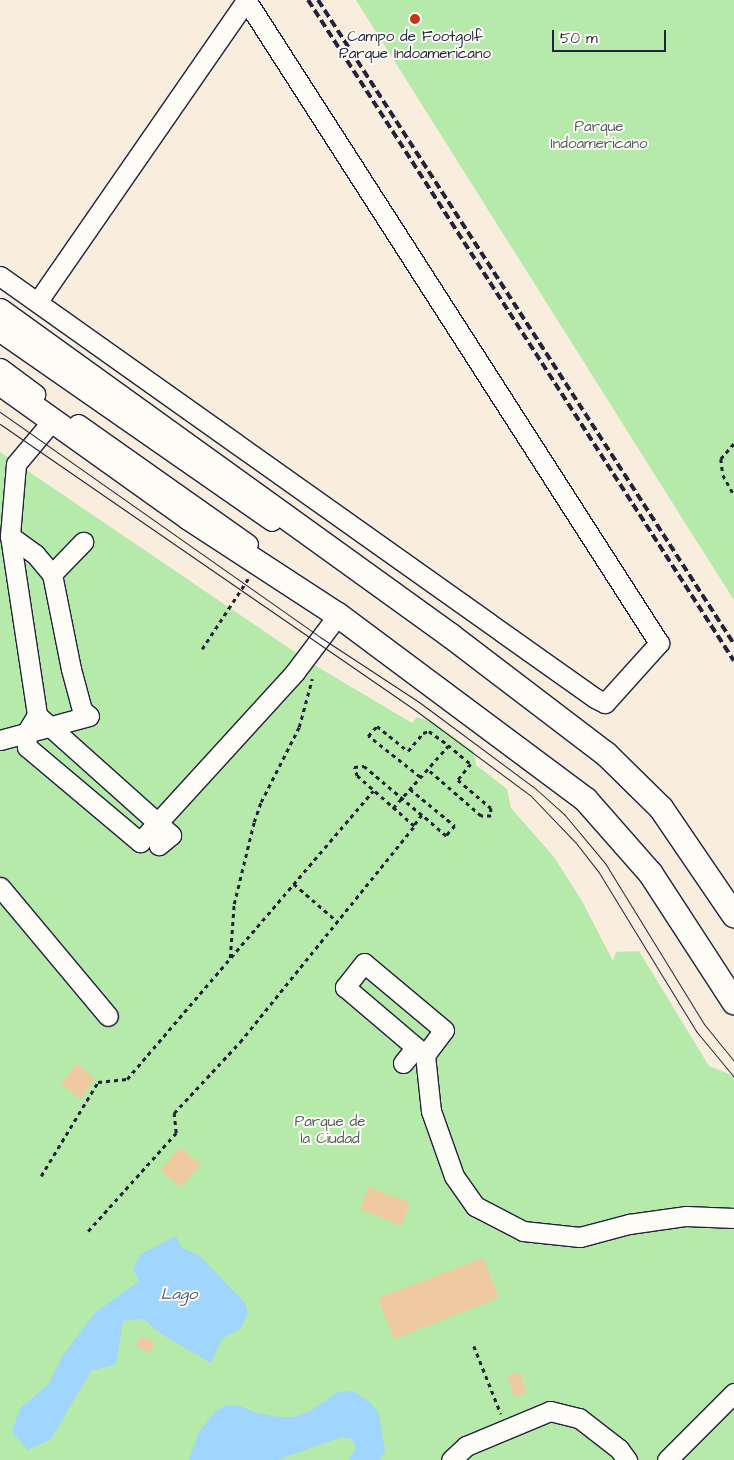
<!DOCTYPE html>
<html>
<head>
<meta charset="utf-8">
<style>
	body { margin:0 }
	#map { position:relative; width:734px; height:1460px; overflow:hidden; background:#f9eddd; font-family:"Architects Daughter",sans-serif }
	div>[style] { position:absolute }
	[style*='--x'] { left:calc(var(--x)*1px); top:calc(var(--y)*1px); width:calc(var(--w)*1px); rotate:calc(var(--a)*1deg) }
	.green>* { inset:0; background:#b6eaab }
	.water>* { inset:0; background:#a0d5fe }
	.building>* { inset:0; background:#efc99f }
	.path>* { height:2.5px; margin-top:-1.25px; transform-origin:0; background:repeating-linear-gradient(90deg,#22223b 0 4px,transparent 0 8px) }
	.roads { filter:drop-shadow(1px 0 #22223b) drop-shadow(-1px 0 #22223b) drop-shadow(0 1px #22223b) drop-shadow(0 -1px #22223b) }
	.minor>* { height:19px; margin:-9.5px; padding:0 9.5px; transform-origin:9.5px; border-radius:9.5px; background:#fdfcf7 }
	.major>* { height:24px; margin:-12px; padding:0 12px; transform-origin:12px; border-radius:12px; background:#fdfcf7 }
	.tram>* { height:1px; margin:-0.5px; padding:0 0.5px; transform-origin:0.5px; border-radius:0.5px; background:#22223b }
	.rail>* { height:4px; margin-top:-2px; transform-origin:0; background:repeating-linear-gradient(90deg,#22223b 0 8px,transparent 0 12px) }
	.dots>* { width:14px; height:14px; translate:-50% -50%; box-sizing:border-box; border:2px solid #fdfcf7; border-radius:50% }
	span { translate:-50% -50%; white-space:nowrap; text-align:center; line-height:1.15; -webkit-text-stroke:4px #fdfcf7; paint-order:stroke }
	.poi-label { font-size:15px; color:#22223b }
	.park-label { font-size:15px; color:#4e5e5d }
	.water-label { font-size:16px; color:#485876; font-style:italic }
	.scale { position:absolute; left:552px; top:30px; width:114px; height:22px; box-sizing:border-box; border:2px solid #22223b; border-top:0; padding-left:6px; font-size:15px; line-height:18px; white-space:nowrap; color:#22223b; -webkit-text-stroke:4px #fdfcf7; paint-order:stroke }
</style>
</head>
<body>
<div id="map">
	<div class="green">
		<div style="clip-path:polygon(356px 0,734px 0,734px 600px,687px 526px)"></div>
		<div style="clip-path:polygon(0 452px,311px 663px,412px 723px,417px 717px,433px 722px,473px 751px,476px 765px,507px 789px,511px 808px,554px 857px,582px 901px,613px 961px,616px 952px,639px 951px,709px 1066px,734px 1076px,734px 1460px,0 1460px)"></div>
	</div>
	<div class="water">
		<div style="clip-path:polygon(176px 1236px,181px 1247px,200px 1256px,245px 1303px,248px 1314px,240px 1329px,222px 1339px,211px 1363px,163px 1335px,143px 1319px,123px 1321px,116px 1364px,91px 1371px,51px 1439px,28px 1450px,12px 1432px,20px 1408px,48px 1385px,63px 1355px,96px 1312px,139px 1281px,133px 1269px,141px 1254px)"></div>
		<div style="clip-path:polygon(353px 1391px,370px 1402px,379px 1414px,385px 1451px,380px 1460px,348px 1460px,356px 1448px,352px 1439px,342px 1437px,277px 1460px,189px 1460px,199px 1432px,214px 1413px,226px 1405px,240px 1406px,254px 1412px,278px 1417px,294px 1417px,310px 1411px,338px 1392px)"></div>
	</div>
	<div class="building">
		<div style="clip-path:polygon(76px 1064px,95px 1078px,81px 1099px,61px 1084px)"></div>
		<div style="clip-path:polygon(180px 1148px,201px 1164px,181px 1187px,160px 1170px)"></div>
		<div style="clip-path:polygon(369px 1187px,410px 1203px,401px 1226px,360px 1209px)"></div>
		<div style="clip-path:polygon(483px 1258px,499px 1298px,394px 1339px,378px 1298px)"></div>
		<div style="clip-path:polygon(142px 1336px,155px 1343px,149px 1353px,135px 1345px)"></div>
		<div style="clip-path:polygon(519px 1372px,527px 1392px,515px 1397px,507px 1376px)"></div>
	</div>
	<div class="path">
		<div style="--x:734;--y:444;--w:20;--a:131"></div>
		<div style="--x:721;--y:459;--w:16;--a:83"></div>
		<div style="--x:723;--y:475;--w:23;--a:61"></div>
		<div style="--x:202;--y:649;--w:84;--a:-56.7"></div>
		<div style="--x:420;--y:777;--w:66;--a:-141.7"></div>
		<div style="--x:368;--y:736;--w:13;--a:-48"></div>
		<div style="--x:377;--y:726;--w:40;--a:39"></div>
		<div style="--x:408;--y:751;--w:23;--a:-50"></div>
		<div style="--x:423;--y:733;--w:6;--a:-18"></div>
		<div style="--x:429;--y:731;--w:24;--a:36"></div>
		<div style="--x:448;--y:745;--w:30;--a:40"></div>
		<div style="--x:471;--y:764;--w:21;--a:129"></div>
		<div style="--x:458;--y:780;--w:43;--a:40.3"></div>
		<div style="--x:491;--y:808;--w:8;--a:90"></div>
		<div style="--x:491;--y:816;--w:10;--a:180"></div>
		<div style="--x:481;--y:816;--w:72;--a:-139"></div>
		<div style="--x:410;--y:789;--w:58;--a:39.4"></div>
		<div style="--x:455;--y:826;--w:13;--a:132"></div>
		<div style="--x:446;--y:836;--w:32;--a:-139"></div>
		<div style="--x:422;--y:815;--w:14;--a:126"></div>
		<div style="--x:393;--y:808;--w:83;--a:-48.4"></div>
		<div style="--x:294;--y:884;--w:58;--a:40.8"></div>
		<div style="--x:230;--y:958;--w:54;--a:-85.8"></div>
		<div style="--x:234;--y:904;--w:84;--a:-76.3"></div>
		<div style="--x:254;--y:822;--w:21;--a:-71"></div>
		<div style="--x:261;--y:802;--w:84;--a:-63.1"></div>
		<div style="--x:299;--y:727;--w:50;--a:-74.8"></div>
		<div style="--x:41;--y:1176;--w:110;--a:-58.8"></div>
		<div style="--x:98;--y:1082;--w:29;--a:-6"></div>
		<div style="--x:127;--y:1079;--w:379;--a:-49.5"></div>
		<div style="--x:88;--y:1231;--w:132;--a:-48.1"></div>
		<div style="--x:176;--y:1133;--w:20;--a:-96"></div>
		<div style="--x:174;--y:1113;--w:97;--a:-47.1"></div>
		<div style="--x:240;--y:1042;--w:277;--a:-51.1"></div>
		<div style="--x:414;--y:826;--w:76;--a:-138.7"></div>
		<div style="--x:357;--y:776;--w:9;--a:-108"></div>
		<div style="--x:354;--y:767;--w:10;--a:-6"></div>
		<div style="--x:364;--y:766;--w:76;--a:40.2"></div>
		<div style="--x:474;--y:1346;--w:73;--a:68.3"></div>
	</div>
	<div class="roads">
		<div class="minor">
			<div style="--x:0;--y:276;--w:729;--a:35.35"></div>
			<div style="--x:595;--y:698;--w:11;--a:27"></div>
			<div style="--x:605;--y:703;--w:81;--a:-48"></div>
			<div style="--x:659;--y:643;--w:764;--a:-122.71"></div>
			<div style="--x:38;--y:301;--w:365;--a:-55.3"></div>
			<div style="--x:0;--y:332;--w:331;--a:34.8"></div>
			<div style="--x:0;--y:368;--w:44;--a:36.6"></div>
			<div style="--x:52;--y:421;--w:56;--a:129.9"></div>
			<div style="--x:16;--y:464;--w:72;--a:94.8"></div>
			<div style="--x:10;--y:536;--w:181;--a:81.4"></div>
			<div style="--x:37;--y:715;--w:180;--a:41.8"></div>
			<div style="--x:171;--y:835;--w:16;--a:140"></div>
			<div style="--x:78;--y:424;--w:208;--a:35.2"></div>
			<div style="--x:10;--y:536;--w:31;--a:36"></div>
			<div style="--x:35;--y:554;--w:26;--a:50"></div>
			<div style="--x:52;--y:574;--w:97;--a:78.7"></div>
			<div style="--x:71;--y:669;--w:42;--a:75"></div>
			<div style="--x:82;--y:710;--w:9;--a:41"></div>
			<div style="--x:52;--y:574;--w:45;--a:-45.9"></div>
			<div style="--x:37;--y:715;--w:21;--a:121"></div>
			<div style="--x:26;--y:733;--w:14;--a:86"></div>
			<div style="--x:27;--y:747;--w:148;--a:40.1"></div>
			<div style="--x:140;--y:842;--w:230;--a:-47.6"></div>
			<div style="--x:295;--y:672;--w:71;--a:-53"></div>
			<div style="--x:338;--y:615;--w:13;--a:-141"></div>
			<div style="--x:0;--y:740;--w:92;--a:-15.1"></div>
			<div style="--x:0;--y:887;--w:168;--a:50.1"></div>
			<div style="--x:425;--y:1055;--w:31;--a:-53"></div>
			<div style="--x:444;--y:1030;--w:104;--a:-140.1"></div>
			<div style="--x:364;--y:963;--w:31;--a:128"></div>
			<div style="--x:345;--y:987;--w:105;--a:40.4"></div>
			<div style="--x:425;--y:1055;--w:56;--a:83.9"></div>
			<div style="--x:431;--y:1111;--w:69;--a:70.5"></div>
			<div style="--x:454;--y:1176;--w:37;--a:55"></div>
			<div style="--x:475;--y:1206;--w:54;--a:27.5"></div>
			<div style="--x:523;--y:1231;--w:57;--a:6"></div>
			<div style="--x:580;--y:1237;--w:51;--a:-14.9"></div>
			<div style="--x:629;--y:1224;--w:58;--a:-8"></div>
			<div style="--x:686;--y:1216;--w:48;--a:2.4"></div>
			<div style="--x:403;--y:1063;--w:19;--a:-51"></div>
			<div style="--x:451;--y:1460;--w:21;--a:-43"></div>
			<div style="--x:466;--y:1446;--w:91;--a:-22.6"></div>
			<div style="--x:550;--y:1411;--w:30;--a:14"></div>
			<div style="--x:579;--y:1418;--w:51;--a:37.8"></div>
			<div style="--x:619;--y:1449;--w:14;--a:54"></div>
			<div style="--x:667;--y:1460;--w:95;--a:-45"></div>
		</div>
		<div class="major">
			<div style="--x:0;--y:311;--w:556;--a:35.78"></div>
			<div style="--x:451;--y:636;--w:195;--a:37.3"></div>
			<div style="--x:606;--y:754;--w:77;--a:44.5"></div>
			<div style="--x:661;--y:808;--w:130;--a:55.7"></div>
			<div style="--x:0;--y:383;--w:232;--a:35.5"></div>
			<div style="--x:189;--y:518;--w:178;--a:33.1"></div>
			<div style="--x:338;--y:615;--w:309;--a:36.7"></div>
			<div style="--x:586;--y:800;--w:98;--a:48.7"></div>
			<div style="--x:651;--y:874;--w:153;--a:57"></div>
		</div>
	</div>
	<div class="tram">
		<div style="--x:0;--y:412;--w:391;--a:35.1"></div>
		<div style="--x:320;--y:637;--w:118;--a:33.3"></div>
		<div style="--x:419;--y:702;--w:146;--a:36.6"></div>
		<div style="--x:536;--y:789;--w:38;--a:42"></div>
		<div style="--x:564;--y:814;--w:64;--a:50.1"></div>
		<div style="--x:605;--y:863;--w:189;--a:58.4"></div>
		<div style="--x:704;--y:1024;--w:48;--a:51"></div>
		<div style="--x:0;--y:424;--w:504;--a:34.57"></div>
		<div style="--x:415;--y:710;--w:143;--a:36.5"></div>
		<div style="--x:530;--y:795;--w:66;--a:46.2"></div>
		<div style="--x:576;--y:843;--w:36;--a:52"></div>
		<div style="--x:598;--y:871;--w:188;--a:58.5"></div>
		<div style="--x:696;--y:1031;--w:60;--a:50.4"></div>
	</div>
	<div class="rail">
		<div style="--x:308;--y:0;--w:786;--a:57.2"></div>
		<div style="--x:318;--y:0;--w:767;--a:57.14"></div>
	</div>
	<div class="dots">
		<div style="left:415px;top:19px;background:#c8321e"></div>
	</div>
	<div class="poi-label">
		<span style="left:415px;top:45px">Campo de Footgolf<br>Parque Indoamericano</span>
	</div>
	<div class="park-label">
		<span style="left:599px;top:135px">Parque<br>Indoamericano</span>
		<span style="left:330px;top:1130px">Parque de<br>la Ciudad</span>
	</div>
	<div class="water-label">
		<span style="left:179px;top:1294px">Lago</span>
	</div>
	<div class="scale">50 m</div>
</div>
</body>
</html>
